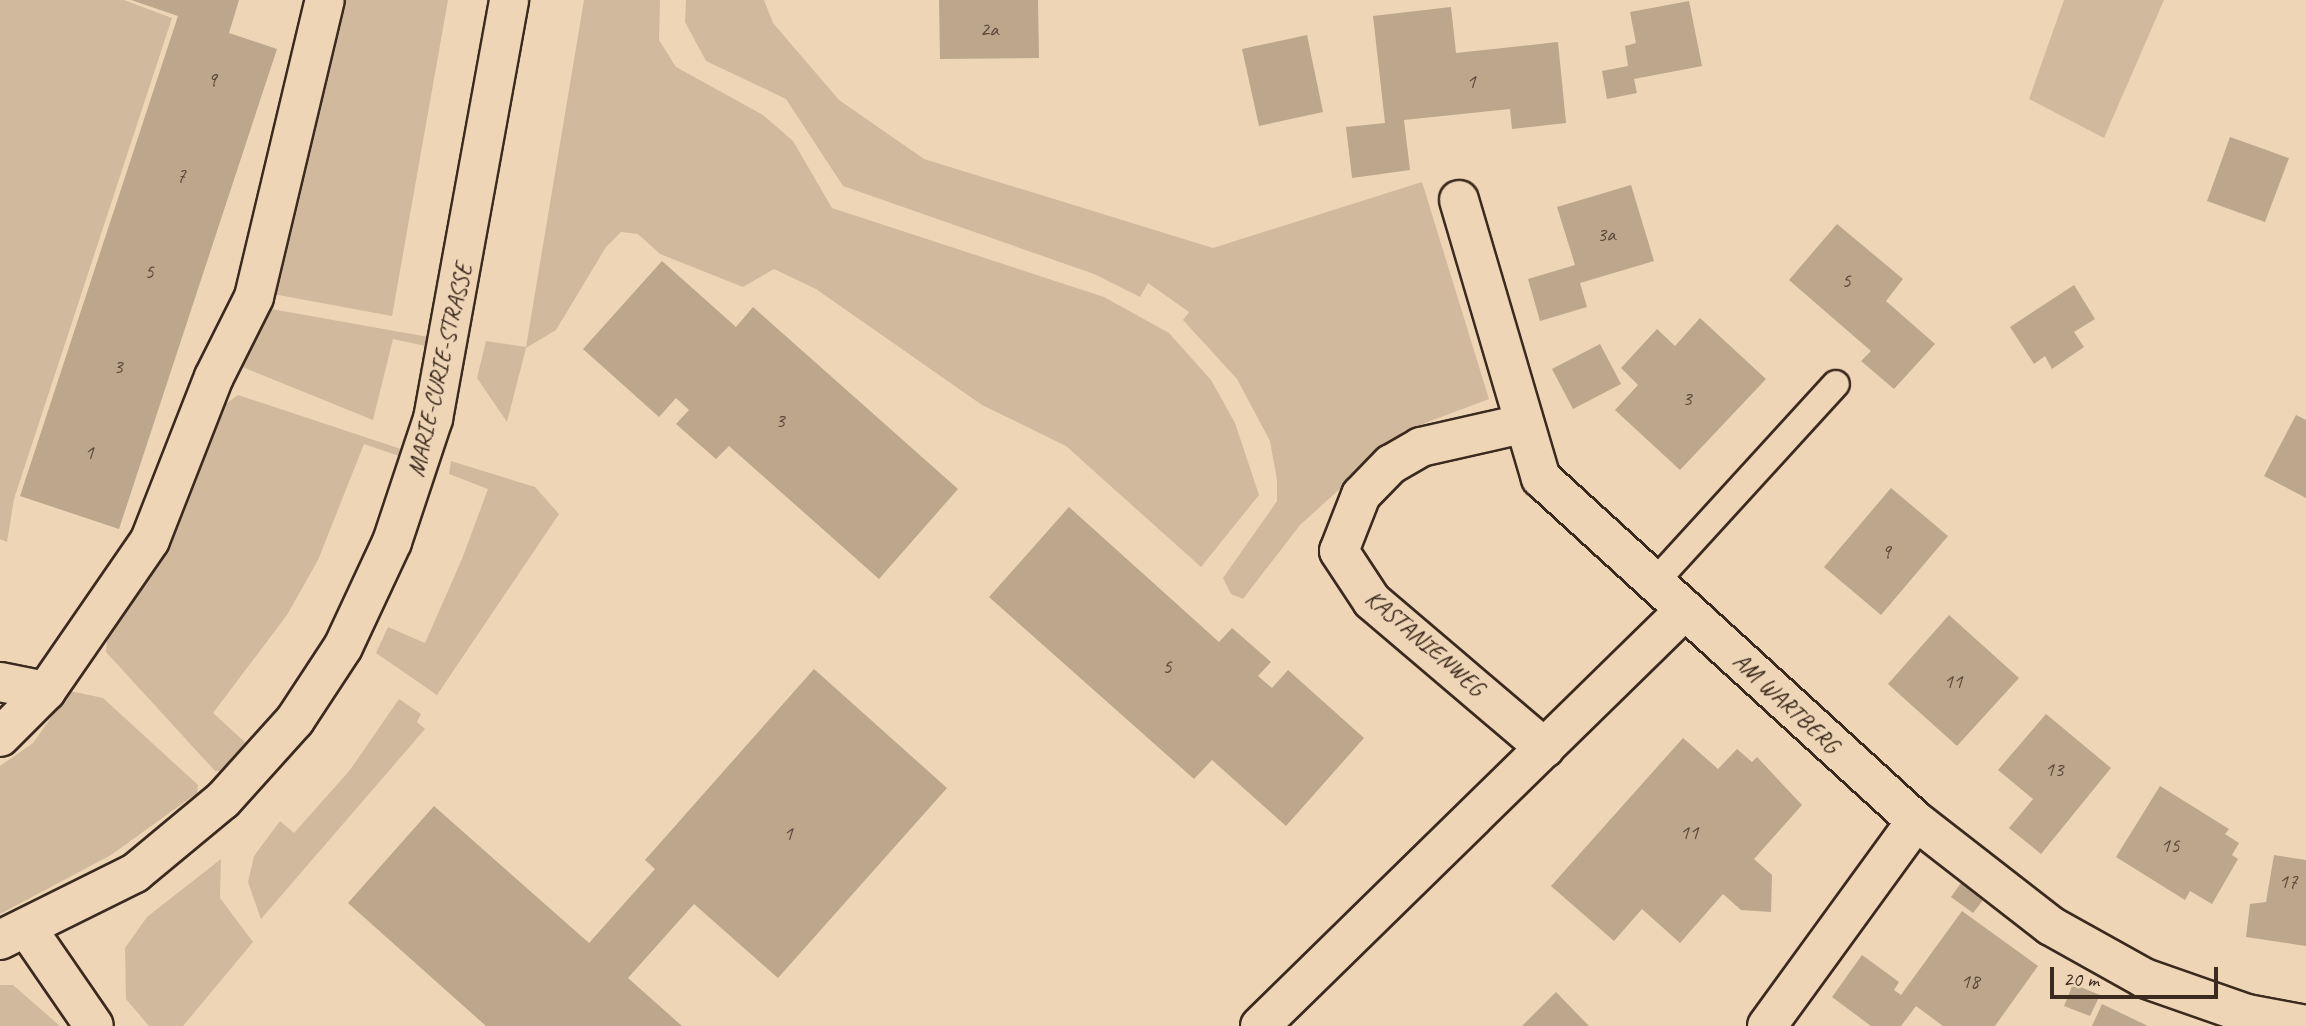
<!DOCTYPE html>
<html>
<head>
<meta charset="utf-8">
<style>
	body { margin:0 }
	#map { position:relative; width:2306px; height:1026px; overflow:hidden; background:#eed5b6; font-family:Caveat,sans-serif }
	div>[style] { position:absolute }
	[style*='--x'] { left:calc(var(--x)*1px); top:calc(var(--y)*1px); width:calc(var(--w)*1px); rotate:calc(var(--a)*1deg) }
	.green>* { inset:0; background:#d0b99d }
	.building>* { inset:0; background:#bca68c }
	.roads { filter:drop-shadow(2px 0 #3b2a1e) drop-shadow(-2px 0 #3b2a1e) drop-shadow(0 2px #3b2a1e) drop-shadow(0 -2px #3b2a1e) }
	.service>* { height:26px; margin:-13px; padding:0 13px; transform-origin:13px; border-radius:13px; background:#eed5b6 }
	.minor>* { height:38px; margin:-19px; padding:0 19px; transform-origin:19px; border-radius:19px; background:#eed5b6 }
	span { translate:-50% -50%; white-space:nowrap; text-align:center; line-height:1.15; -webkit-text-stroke:5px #eed5b6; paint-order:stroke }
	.number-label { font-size:21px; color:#5b493a }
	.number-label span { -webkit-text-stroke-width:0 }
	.street-label { font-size:24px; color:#3b2a1e }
	.scale { position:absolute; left:2050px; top:967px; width:168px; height:32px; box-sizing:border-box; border:4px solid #3b2a1e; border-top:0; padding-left:9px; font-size:21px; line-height:24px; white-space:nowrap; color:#3b2a1e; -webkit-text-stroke:5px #eed5b6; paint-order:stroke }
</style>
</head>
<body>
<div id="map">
	<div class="green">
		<div style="clip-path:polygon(0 0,124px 0,172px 18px,14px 499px,7px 542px,0 539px)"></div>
		<div style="clip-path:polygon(335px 0,448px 0,392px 316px,262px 292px)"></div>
		<div style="clip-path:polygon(584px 0,660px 0,659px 40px,676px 67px,763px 115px,793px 141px,832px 208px,1104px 297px,1169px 333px,1211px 380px,1235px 423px,1259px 495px,1201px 567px,1066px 446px,982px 405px,816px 289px,774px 269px,743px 287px,660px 254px,638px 234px,621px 232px,606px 247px,556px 330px,526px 348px,507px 422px,477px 378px,486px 341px,526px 347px)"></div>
		<div style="clip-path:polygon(686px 0,764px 0,773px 23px,839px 100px,924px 159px,1213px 248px,1422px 182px,1489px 399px,1404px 431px,1300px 525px,1243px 599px,1231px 594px,1223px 578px,1277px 501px,1277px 480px,1270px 441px,1237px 379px,1183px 320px,1189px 312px,1148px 283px,1140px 297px,1094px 274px,843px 186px,786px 99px,706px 61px,685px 22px)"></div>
		<div style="clip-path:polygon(2064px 0,2164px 0,2104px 138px,2029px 99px)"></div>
		<div style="clip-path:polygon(260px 307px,434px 338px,430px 347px,393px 339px,373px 420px,235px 364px)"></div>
		<div style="clip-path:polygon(238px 395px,401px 449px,399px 456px,364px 444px,318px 560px,287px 615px,213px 713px,247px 744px,223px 771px,215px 771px,106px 652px,108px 631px,181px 514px,217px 410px)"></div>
		<div style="clip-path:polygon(451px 461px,535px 487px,559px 514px,437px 695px,376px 653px,388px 627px,425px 643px,462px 559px,488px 489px,449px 474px)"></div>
		<div style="clip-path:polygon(70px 691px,103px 698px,198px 785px,197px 793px,111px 855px,0 914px,0 766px,33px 743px)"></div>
		<div style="clip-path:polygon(399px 699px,421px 714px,417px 722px,425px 729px,261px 919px,248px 882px,254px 856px,280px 821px,294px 833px,350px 770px)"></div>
		<div style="clip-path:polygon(221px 859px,220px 898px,253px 942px,183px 1026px,149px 1026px,126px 999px,125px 948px,147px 917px)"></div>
		<div style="clip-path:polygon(0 985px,13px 985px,60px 1026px,0 1026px)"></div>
	</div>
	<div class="building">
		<div style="clip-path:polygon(131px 0,239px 0,229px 33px,277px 49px,119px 529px,20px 496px,178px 16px)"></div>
		<div style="clip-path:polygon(939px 0,1038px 0,1039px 58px,940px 59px)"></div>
		<div style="clip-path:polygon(1689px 1px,1702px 66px,1634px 79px,1637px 93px,1607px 99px,1602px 71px,1628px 66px,1625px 46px,1636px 43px,1630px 12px)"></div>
		<div style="clip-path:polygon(1451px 7px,1456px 53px,1558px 42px,1566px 123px,1512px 129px,1510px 109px,1404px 120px,1410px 170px,1352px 178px,1346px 127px,1385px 123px,1373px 16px)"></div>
		<div style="clip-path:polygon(1307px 35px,1323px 112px,1259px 126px,1242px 49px)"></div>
		<div style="clip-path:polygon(2230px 137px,2289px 158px,2265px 222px,2207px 201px)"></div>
		<div style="clip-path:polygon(1631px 185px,1654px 261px,1580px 283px,1587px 307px,1540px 321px,1528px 279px,1575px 265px,1557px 207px)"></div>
		<div style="clip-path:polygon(1837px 224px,1903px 279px,1886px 301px,1935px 344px,1894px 389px,1861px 361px,1871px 351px,1789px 280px)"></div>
		<div style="clip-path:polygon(662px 261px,736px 327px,753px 307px,958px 489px,879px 579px,729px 446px,716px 459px,676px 424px,689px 410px,676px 398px,659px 417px,583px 349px)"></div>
		<div style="clip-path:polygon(2074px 285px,2095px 319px,2074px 332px,2084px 347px,2052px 369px,2045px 356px,2034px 364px,2010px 327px)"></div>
		<div style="clip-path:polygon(1700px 318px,1766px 379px,1680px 470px,1615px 410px,1638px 385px,1621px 368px,1657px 329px,1675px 346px)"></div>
		<div style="clip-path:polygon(1600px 344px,1621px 384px,1573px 409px,1552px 369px)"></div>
		<div style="clip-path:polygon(2296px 415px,2306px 420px,2306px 498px,2264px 476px)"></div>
		<div style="clip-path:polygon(1891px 488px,1948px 536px,1881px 615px,1824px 567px)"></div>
		<div style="clip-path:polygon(1069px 507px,1219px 642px,1232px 628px,1271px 662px,1258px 676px,1272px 688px,1288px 670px,1364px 738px,1286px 826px,1212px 760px,1194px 779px,989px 597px)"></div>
		<div style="clip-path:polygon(1949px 615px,2019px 678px,1957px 746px,1888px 684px)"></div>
		<div style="clip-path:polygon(814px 669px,947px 788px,778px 978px,694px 904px,628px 978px,682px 1026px,486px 1026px,348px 903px,434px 806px,589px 943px,655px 869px,645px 860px)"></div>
		<div style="clip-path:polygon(2046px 714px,2111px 768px,2041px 854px,2009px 828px,2033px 799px,1998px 770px)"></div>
		<div style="clip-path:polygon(1683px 738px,1718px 769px,1737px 749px,1752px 762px,1757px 757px,1802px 805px,1754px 859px,1772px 875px,1771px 912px,1741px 910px,1723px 894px,1680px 943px,1642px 909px,1614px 941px,1551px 886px)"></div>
		<div style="clip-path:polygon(2160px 786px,2229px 829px,2225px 834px,2239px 843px,2232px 855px,2238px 859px,2212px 904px,2190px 891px,2185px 900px,2116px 857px)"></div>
		<div style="clip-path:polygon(2274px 855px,2306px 860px,2306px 946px,2246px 937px,2250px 904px,2266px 902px)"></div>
		<div style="clip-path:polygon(1961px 883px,1983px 900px,1973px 913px,1951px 897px)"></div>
		<div style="clip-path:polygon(1962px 911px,2038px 966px,1995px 1026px,1943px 1026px,1916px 1006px,1901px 1026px,1871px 1026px,1832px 997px,1862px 955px,1899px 982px,1894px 990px,1901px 995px)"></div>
		<div style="clip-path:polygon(2073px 984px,2100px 995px,2090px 1016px,2064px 1006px)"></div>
		<div style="clip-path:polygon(1556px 992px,1589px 1026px,1522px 1026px)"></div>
		<div style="clip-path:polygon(2102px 1004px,2148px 1026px,2092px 1026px)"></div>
	</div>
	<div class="roads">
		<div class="service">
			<div style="--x:1655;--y:582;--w:268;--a:-47.6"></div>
		</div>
		<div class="minor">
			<div style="--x:1459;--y:200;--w:290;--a:73.6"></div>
			<div style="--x:1541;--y:478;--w:508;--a:42.45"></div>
			<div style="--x:1916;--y:821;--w:171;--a:37.9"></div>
			<div style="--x:2051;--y:926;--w:107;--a:29.2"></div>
			<div style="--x:2144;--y:978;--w:109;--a:19.3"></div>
			<div style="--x:2247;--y:1014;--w:60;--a:10.6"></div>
			<div style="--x:1522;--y:424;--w:104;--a:167.2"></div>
			<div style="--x:1421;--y:447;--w:34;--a:150"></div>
			<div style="--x:1391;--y:464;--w:43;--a:134.1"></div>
			<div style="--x:1361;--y:495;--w:60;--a:111.4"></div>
			<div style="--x:1339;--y:551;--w:60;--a:56.6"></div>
			<div style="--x:1372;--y:601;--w:227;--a:40.4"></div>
			<div style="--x:0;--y:682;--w:47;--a:11.1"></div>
			<div style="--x:0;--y:737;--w:65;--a:-45"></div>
			<div style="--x:46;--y:691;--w:183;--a:-55.4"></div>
			<div style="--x:150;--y:540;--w:175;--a:-68.6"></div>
			<div style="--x:214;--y:377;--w:89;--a:-63.4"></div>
			<div style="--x:254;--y:297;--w:305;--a:-76.6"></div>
			<div style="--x:28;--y:930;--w:116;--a:55.5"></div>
			<div style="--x:0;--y:940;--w:151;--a:-26.4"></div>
			<div style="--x:135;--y:873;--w:114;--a:-39.7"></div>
			<div style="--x:223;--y:800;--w:108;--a:-48"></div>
			<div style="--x:295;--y:720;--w:87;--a:-56.7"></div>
			<div style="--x:343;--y:647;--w:116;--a:-65"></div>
			<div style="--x:392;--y:542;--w:130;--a:-71.6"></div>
			<div style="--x:433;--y:419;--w:426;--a:-79.7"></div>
			<div style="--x:1260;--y:1026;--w:595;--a:-44.39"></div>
			<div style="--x:1767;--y:1026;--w:253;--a:-54"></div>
		</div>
	</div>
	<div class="number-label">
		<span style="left:989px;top:29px">2a</span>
		<span style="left:212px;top:79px">9</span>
		<span style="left:1471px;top:81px">1</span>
		<span style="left:181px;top:175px">7</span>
		<span style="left:1606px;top:234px">3a</span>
		<span style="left:149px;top:271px">5</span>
		<span style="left:1846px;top:280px">5</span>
		<span style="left:118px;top:366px">3</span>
		<span style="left:1687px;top:398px">3</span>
		<span style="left:780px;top:420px">3</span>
		<span style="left:89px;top:452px">1</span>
		<span style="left:1886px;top:551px">9</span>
		<span style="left:1167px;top:666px">5</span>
		<span style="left:1953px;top:681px">11</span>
		<span style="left:2054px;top:769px">13</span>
		<span style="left:1689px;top:832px">11</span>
		<span style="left:788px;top:833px">1</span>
		<span style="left:2170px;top:845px">15</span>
		<span style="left:2288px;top:881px">17</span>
		<span style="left:1970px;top:981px">18</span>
	</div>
	<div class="street-label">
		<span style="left:440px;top:370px;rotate:-77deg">MARIE-CURIE-STRASSE</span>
		<span style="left:1425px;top:643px;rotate:41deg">KASTANIENWEG</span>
		<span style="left:1786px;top:703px;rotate:43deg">AM WARTBERG</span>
	</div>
	<div class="scale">20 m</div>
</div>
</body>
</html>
